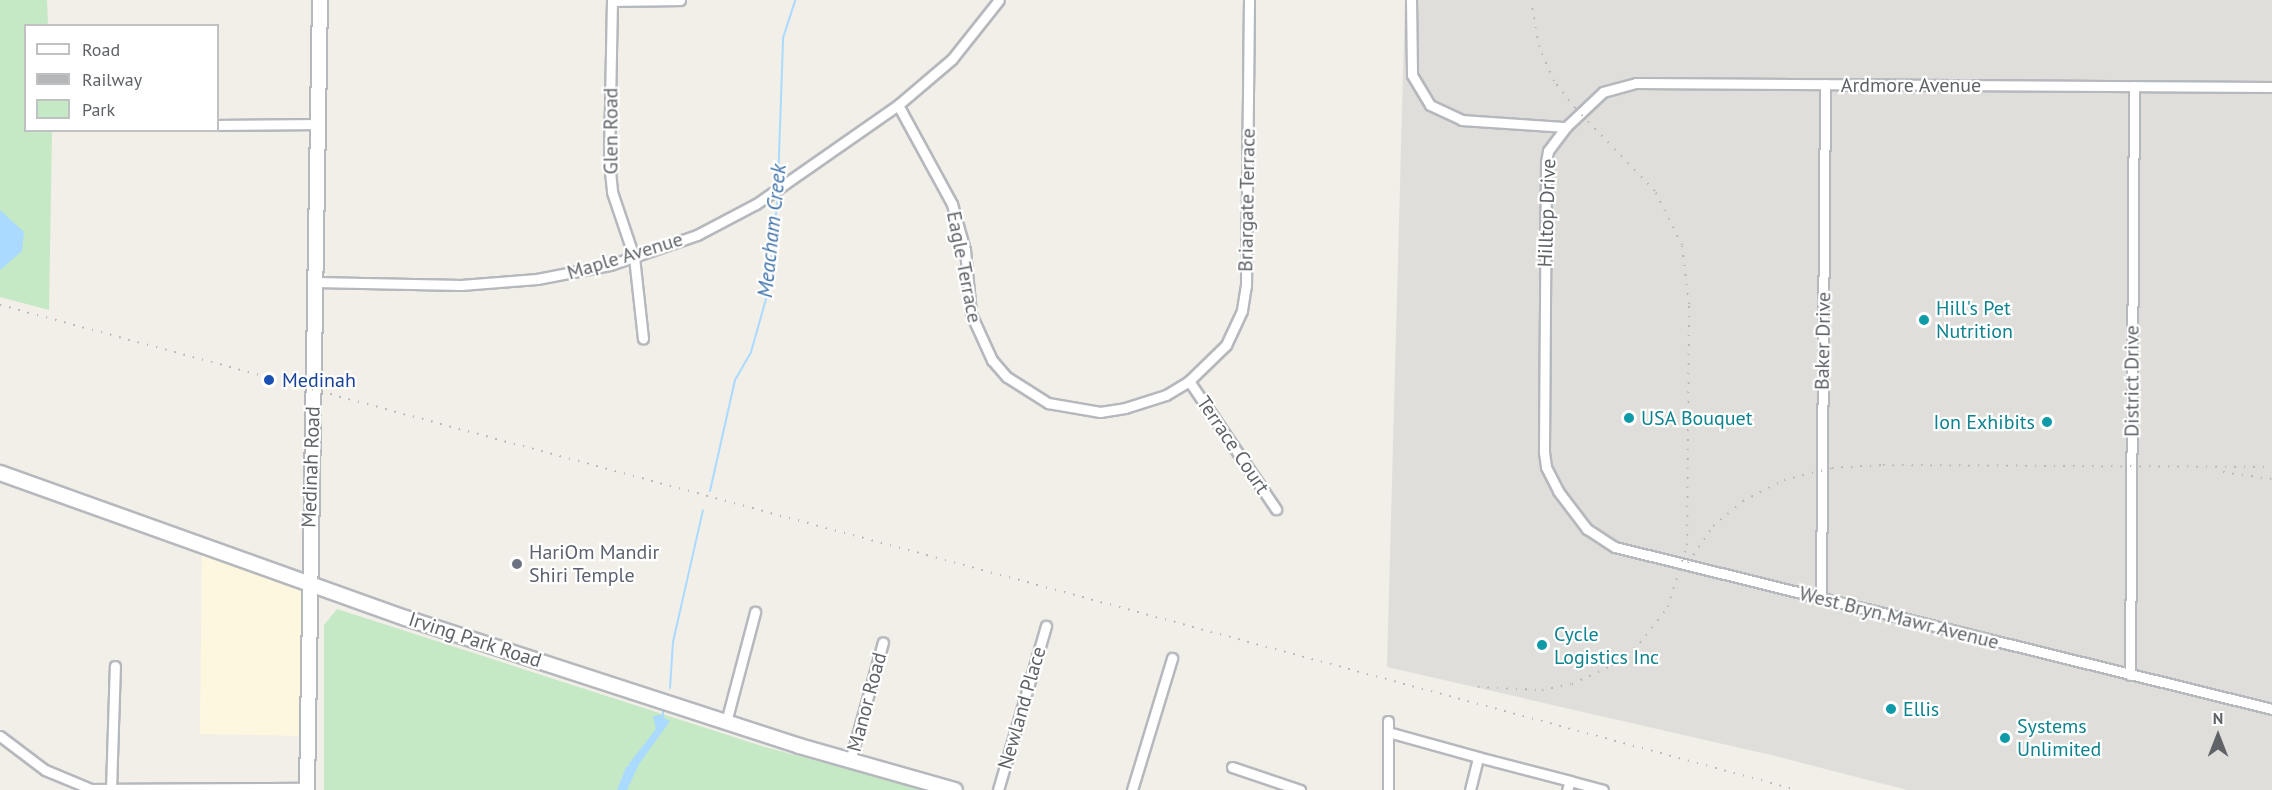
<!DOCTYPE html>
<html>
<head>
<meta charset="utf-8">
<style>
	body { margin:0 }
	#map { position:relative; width:2272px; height:790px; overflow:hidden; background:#f1efe8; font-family:"PT Sans",sans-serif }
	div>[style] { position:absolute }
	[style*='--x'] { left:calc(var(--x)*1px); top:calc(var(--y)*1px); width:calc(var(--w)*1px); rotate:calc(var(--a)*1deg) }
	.commercial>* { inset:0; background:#fef7e0 }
	.industrial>* { inset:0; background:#e0deda }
	.green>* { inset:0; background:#c5e8c5 }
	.water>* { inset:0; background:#aadaff }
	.stream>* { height:2px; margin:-1px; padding:0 1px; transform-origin:1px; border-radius:1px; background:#aadaff }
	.roads { filter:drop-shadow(2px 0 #b5b8bc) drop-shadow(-2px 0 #b5b8bc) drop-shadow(0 2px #b5b8bc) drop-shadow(0 -2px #b5b8bc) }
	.street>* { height:9px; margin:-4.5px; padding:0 4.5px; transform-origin:4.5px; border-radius:4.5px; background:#fff }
	.secondary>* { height:14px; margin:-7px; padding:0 7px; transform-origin:7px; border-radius:7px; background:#fff }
	.rail>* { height:2px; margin-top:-1px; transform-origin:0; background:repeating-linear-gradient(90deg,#b6b7b8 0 1.5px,transparent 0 9.5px) }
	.dots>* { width:16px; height:16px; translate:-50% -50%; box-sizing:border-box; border:3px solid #fff; border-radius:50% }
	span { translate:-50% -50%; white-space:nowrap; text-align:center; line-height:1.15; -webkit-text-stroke:4.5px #fff; paint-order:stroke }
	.street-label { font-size:20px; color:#5f6368 }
	.culture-label { font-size:20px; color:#0d838f }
	.left { translate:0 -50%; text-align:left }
	.right { translate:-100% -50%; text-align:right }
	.transit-label { font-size:20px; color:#164399 }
	.worship-label { font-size:20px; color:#5b616d }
	.water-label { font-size:21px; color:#4174aa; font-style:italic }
	.legend { position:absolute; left:24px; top:24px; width:195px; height:108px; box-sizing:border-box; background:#fff; border:2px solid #bfc1c3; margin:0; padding:8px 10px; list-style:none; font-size:18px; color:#5f6368 }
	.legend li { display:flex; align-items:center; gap:12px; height:30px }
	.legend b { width:30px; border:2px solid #bfc1c3 }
	.north { position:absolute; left:2188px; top:706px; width:60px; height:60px; -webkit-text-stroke:4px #fff; paint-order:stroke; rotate:0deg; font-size:16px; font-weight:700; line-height:24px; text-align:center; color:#5f6368 }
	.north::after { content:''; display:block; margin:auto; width:21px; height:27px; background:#5f6368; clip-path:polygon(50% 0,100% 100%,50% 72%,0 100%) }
</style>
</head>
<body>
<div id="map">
	<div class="commercial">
		<div style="clip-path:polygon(202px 546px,304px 588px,303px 736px,200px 734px)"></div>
	</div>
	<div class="industrial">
		<div style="clip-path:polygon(1405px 0,2272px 0,2272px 790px,1907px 790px,1771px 755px,1387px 667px)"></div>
	</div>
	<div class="green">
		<div style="clip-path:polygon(0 0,47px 0,48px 25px,26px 26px,26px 130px,52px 131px,49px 310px,0 297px)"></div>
		<div style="clip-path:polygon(337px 609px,765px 747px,927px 790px,324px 790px,324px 625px)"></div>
	</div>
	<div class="water">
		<div style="clip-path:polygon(0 210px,24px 232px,22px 251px,0 270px)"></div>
		<div style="clip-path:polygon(658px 715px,670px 721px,639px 764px,627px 790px,618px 790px,629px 765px,656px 732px,654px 717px)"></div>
	</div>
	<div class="stream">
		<div style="--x:778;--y:184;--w:146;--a:-88"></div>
		<div style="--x:783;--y:38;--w:40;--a:-72"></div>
		<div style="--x:710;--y:491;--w:114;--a:-77.3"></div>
		<div style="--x:735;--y:380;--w:32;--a:-60"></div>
		<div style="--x:751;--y:352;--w:62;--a:-74.2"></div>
		<div style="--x:768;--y:292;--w:100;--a:-84.2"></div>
		<div style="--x:670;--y:688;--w:46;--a:-86.3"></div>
		<div style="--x:673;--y:642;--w:135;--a:-77.2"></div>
		<div style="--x:656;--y:723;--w:6;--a:-108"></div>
		<div style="--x:654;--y:717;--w:9;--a:-6"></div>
		<div style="--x:663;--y:716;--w:5;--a:-90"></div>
		<div style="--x:630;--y:764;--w:46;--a:-52.1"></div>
		<div style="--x:618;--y:790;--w:24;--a:-68"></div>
	</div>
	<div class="roads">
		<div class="street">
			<div style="--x:612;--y:0;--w:162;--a:91.1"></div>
			<div style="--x:609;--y:162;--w:30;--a:84"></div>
			<div style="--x:612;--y:192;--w:69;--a:71.3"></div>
			<div style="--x:634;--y:257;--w:82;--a:83.7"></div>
			<div style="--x:1411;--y:0;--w:75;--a:89.2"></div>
			<div style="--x:1412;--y:75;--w:35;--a:59"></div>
			<div style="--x:1430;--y:105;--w:35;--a:25"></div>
			<div style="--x:1462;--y:120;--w:104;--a:3.9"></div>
			<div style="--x:612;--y:1;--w:68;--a:-0.8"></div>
			<div style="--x:2272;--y:87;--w:636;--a:-179.64"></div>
			<div style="--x:1636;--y:83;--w:34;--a:165"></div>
			<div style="--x:1603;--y:92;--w:51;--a:136.6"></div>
			<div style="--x:1566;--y:127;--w:30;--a:127"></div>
			<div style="--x:1548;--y:151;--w:11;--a:100"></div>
			<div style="--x:1546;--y:162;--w:290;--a:90.4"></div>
			<div style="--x:1544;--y:452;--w:15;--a:82"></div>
			<div style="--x:1546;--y:467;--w:27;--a:63"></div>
			<div style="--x:1558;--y:491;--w:48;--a:52.7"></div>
			<div style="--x:1587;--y:529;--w:33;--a:33"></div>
			<div style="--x:1615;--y:547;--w:677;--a:13.85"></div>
			<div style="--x:898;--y:105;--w:113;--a:61.4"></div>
			<div style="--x:952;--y:204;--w:48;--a:74.2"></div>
			<div style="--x:965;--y:250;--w:64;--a:84.6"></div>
			<div style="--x:971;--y:314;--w:51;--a:65.5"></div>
			<div style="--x:992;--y:360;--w:23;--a:49"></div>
			<div style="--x:1007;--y:377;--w:49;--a:32.4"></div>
			<div style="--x:1048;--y:403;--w:53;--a:9.8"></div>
			<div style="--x:1100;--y:412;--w:25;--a:-9"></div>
			<div style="--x:1125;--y:408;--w:43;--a:-17.6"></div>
			<div style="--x:1166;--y:395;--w:27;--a:-31"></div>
			<div style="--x:1189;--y:381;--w:52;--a:-44.2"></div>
			<div style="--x:1226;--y:345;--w:38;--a:-65"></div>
			<div style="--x:1242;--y:310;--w:24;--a:-81"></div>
			<div style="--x:1246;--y:286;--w:286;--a:-89.4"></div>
			<div style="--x:218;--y:125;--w:100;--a:-0.6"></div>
			<div style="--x:315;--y:282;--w:146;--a:1.2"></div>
			<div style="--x:461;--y:285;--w:76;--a:-4.5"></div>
			<div style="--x:537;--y:279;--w:74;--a:-10.9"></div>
			<div style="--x:610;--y:265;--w:92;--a:-19"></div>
			<div style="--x:697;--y:235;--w:67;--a:-27.7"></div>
			<div style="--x:756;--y:204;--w:173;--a:-34.9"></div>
			<div style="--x:898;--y:105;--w:71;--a:-40.4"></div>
			<div style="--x:952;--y:59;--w:75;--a:-51.5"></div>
			<div style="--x:1189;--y:381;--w:155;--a:55.8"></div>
			<div style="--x:1821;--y:598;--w:514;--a:-89.55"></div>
			<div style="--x:2130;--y:675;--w:589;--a:-89.61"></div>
			<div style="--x:1388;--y:721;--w:69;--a:90"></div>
			<div style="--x:726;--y:722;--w:114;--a:-75.2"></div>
			<div style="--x:1388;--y:732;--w:93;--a:15.5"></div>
			<div style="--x:0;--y:736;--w:56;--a:37.1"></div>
			<div style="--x:45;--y:770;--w:50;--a:22.4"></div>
			<div style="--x:91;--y:789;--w:216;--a:-0.3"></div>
			<div style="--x:850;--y:761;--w:123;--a:-74.5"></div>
			<div style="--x:1232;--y:767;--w:72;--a:18.7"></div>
			<div style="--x:1570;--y:781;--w:34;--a:15"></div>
			<div style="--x:111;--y:790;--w:124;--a:-88.2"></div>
			<div style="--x:998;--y:790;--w:171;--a:-73.7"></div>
			<div style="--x:1132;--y:790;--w:138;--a:-73.1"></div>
			<div style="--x:1470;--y:790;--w:34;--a:-76"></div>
			<div style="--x:1478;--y:757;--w:95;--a:14.6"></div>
			<div style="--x:1570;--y:781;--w:9;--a:108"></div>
		</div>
		<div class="secondary">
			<div style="--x:0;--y:473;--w:431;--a:19.7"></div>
			<div style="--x:406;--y:618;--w:413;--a:18"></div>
			<div style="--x:799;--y:746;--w:162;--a:15.8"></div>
			<div style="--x:307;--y:790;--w:790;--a:-89.06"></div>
		</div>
	</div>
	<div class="rail">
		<div style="--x:0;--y:305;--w:1861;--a:15.1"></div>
		<div style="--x:2223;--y:472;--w:49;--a:8.1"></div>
		<div style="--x:1688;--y:563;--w:45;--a:-56"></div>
		<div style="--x:1713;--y:526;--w:39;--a:-40"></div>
		<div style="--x:1743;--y:501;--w:46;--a:-27.1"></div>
		<div style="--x:1784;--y:480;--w:49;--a:-14"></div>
		<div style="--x:1832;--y:468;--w:51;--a:-3.4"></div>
		<div style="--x:1883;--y:465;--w:389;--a:0.3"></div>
		<div style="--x:1478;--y:687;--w:64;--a:2.7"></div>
		<div style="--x:1542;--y:690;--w:31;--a:-11"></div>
		<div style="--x:1572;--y:684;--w:43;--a:-24.8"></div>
		<div style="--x:1611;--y:666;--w:37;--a:-38"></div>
		<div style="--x:1640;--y:643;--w:46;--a:-52.1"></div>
		<div style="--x:1668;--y:607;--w:65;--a:-73"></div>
		<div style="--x:1687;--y:545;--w:241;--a:-89.5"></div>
		<div style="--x:1689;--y:304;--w:59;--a:-96.8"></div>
		<div style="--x:1682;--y:245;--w:60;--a:-116.6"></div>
		<div style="--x:1655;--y:191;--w:115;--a:-133.9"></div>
		<div style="--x:1575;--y:108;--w:34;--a:-128"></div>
		<div style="--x:1554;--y:81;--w:37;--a:-114"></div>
		<div style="--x:1539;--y:47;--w:48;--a:-99.7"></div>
	</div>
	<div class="dots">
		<div style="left:1924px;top:320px;background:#0f9aa8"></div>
		<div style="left:269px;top:380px;background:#1a4fb4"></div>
		<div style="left:1629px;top:418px;background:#0f9aa8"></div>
		<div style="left:2047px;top:422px;background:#0f9aa8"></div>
		<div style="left:517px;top:564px;background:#6b7280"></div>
		<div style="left:1542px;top:645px;background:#0f9aa8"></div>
		<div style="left:1891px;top:709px;background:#0f9aa8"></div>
		<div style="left:2005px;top:738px;background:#0f9aa8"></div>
	</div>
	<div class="street-label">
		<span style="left:1911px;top:85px">Ardmore Avenue</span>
		<span style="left:611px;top:131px;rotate:-90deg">Glen Road</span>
		<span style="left:1247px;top:200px;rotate:-89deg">Briargate Terrace</span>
		<span style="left:1547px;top:213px;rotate:-88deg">Hilltop Drive</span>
		<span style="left:625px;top:256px;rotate:-17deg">Maple Avenue</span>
		<span style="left:964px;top:267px;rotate:79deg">Eagle Terrace</span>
		<span style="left:1823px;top:341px;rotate:-89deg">Baker Drive</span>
		<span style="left:2132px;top:381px;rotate:-90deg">District Drive</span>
		<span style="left:1233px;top:445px;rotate:56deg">Terrace Court</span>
		<span style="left:311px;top:467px;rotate:-88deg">Medinah Road</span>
		<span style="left:1899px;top:618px;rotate:14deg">West Bryn Mawr Avenue</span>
		<span style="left:475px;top:640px;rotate:18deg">Irving Park Road</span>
		<span style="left:867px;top:702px;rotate:-75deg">Manor Road</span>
		<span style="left:1022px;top:708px;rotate:-74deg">Newland Place</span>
	</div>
	<div class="culture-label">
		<span class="left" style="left:1936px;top:320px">Hill's Pet<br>Nutrition</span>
		<span class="left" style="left:1641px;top:418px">USA Bouquet</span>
		<span class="right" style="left:2035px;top:422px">Ion Exhibits</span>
		<span class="left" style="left:1554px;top:646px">Cycle<br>Logistics Inc</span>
		<span class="left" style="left:1903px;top:709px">Ellis</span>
		<span class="left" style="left:2017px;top:738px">Systems<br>Unlimited</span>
	</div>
	<div class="transit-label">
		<span class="left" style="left:282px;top:380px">Medinah</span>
	</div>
	<div class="worship-label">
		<span class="left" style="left:529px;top:564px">HariOm Mandir<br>Shiri Temple</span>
	</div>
	<div class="water-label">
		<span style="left:772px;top:231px;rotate:-84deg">Meacham Creek</span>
	</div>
	<ul class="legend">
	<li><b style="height:8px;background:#fff"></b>Road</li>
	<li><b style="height:8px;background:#b6b7b8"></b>Railway</li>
	<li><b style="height:16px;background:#c5e8c5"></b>Park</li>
	</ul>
	<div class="north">N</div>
</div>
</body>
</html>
